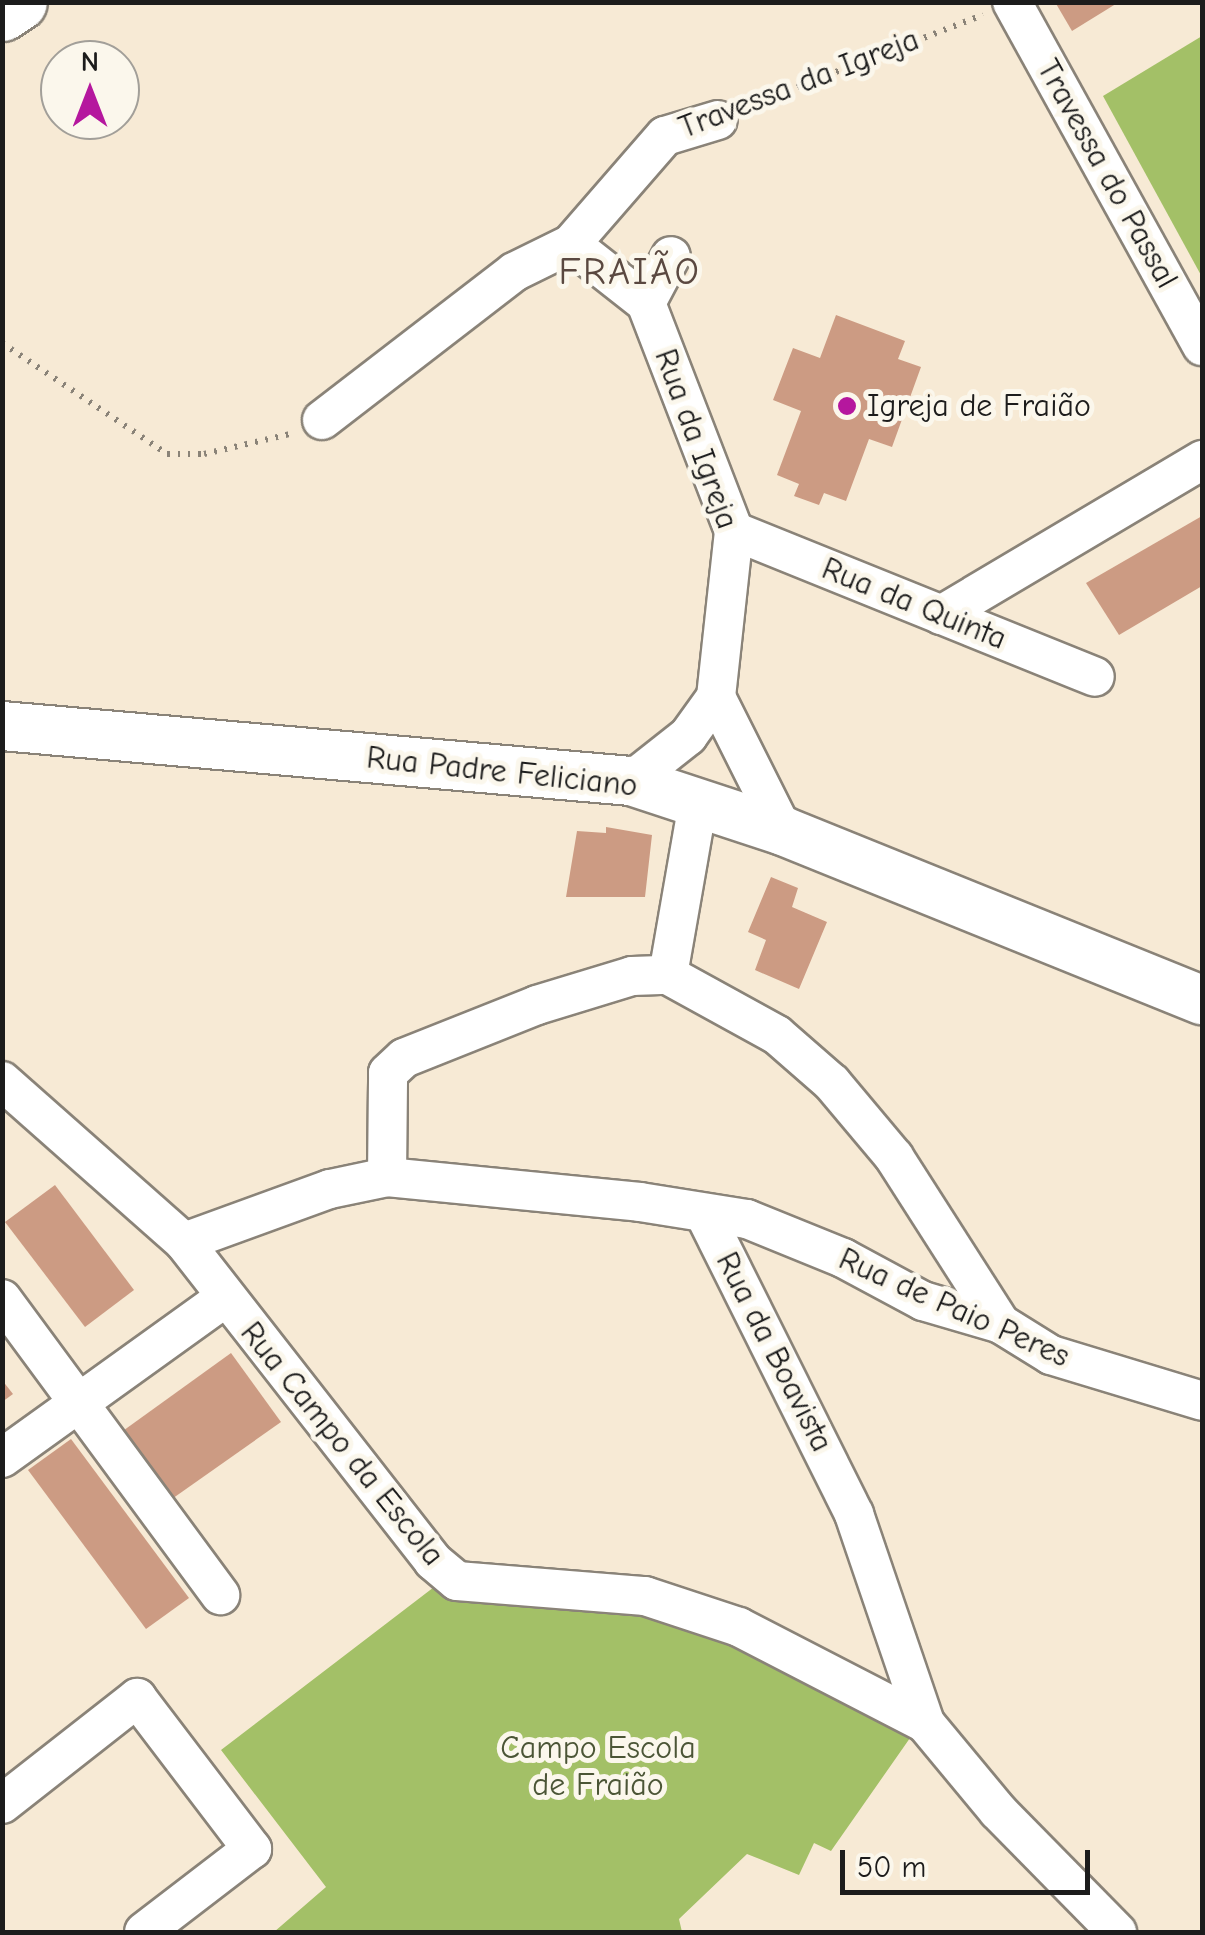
<!DOCTYPE html>
<html>
<head>
<meta charset="utf-8">
<style>
	body { margin:0 }
	#map { position:relative; width:1205px; height:1935px; overflow:hidden; background:#f7ead5; font-family:"Comic Neue",sans-serif }
	div>[style] { position:absolute }
	[style*='--x'] { left:calc(var(--x)*1px); top:calc(var(--y)*1px); width:calc(var(--w)*1px); rotate:calc(var(--a)*1deg) }
	.green>* { inset:0; background:#a3c067 }
	.building>* { inset:0; background:#cc9b83 }
	.path>* { height:6px; margin-top:-3px; transform-origin:0; background:repeating-linear-gradient(90deg,#8a8378 0 2.5px,transparent 0 10.5px) }
	.roads { filter:drop-shadow(2px 0 #8a8378) drop-shadow(-2px 0 #8a8378) drop-shadow(0 2px #8a8378) drop-shadow(0 -2px #8a8378) }
	.minor>* { height:38px; margin:-19px; padding:0 19px; transform-origin:19px; border-radius:19px; background:#fff }
	.tertiary>* { height:48px; margin:-24px; padding:0 24px; transform-origin:24px; border-radius:24px; background:#fff }
	.secondary>* { height:55px; margin:-27.5px; padding:0 27.5px; transform-origin:27.5px; border-radius:27.5px; background:#fff }
	.dots>* { width:28px; height:28px; translate:-50% -50%; box-sizing:border-box; border:5px solid #fbf7ec; border-radius:50% }
	span { translate:-50% -50%; white-space:nowrap; text-align:center; line-height:1.15; -webkit-text-stroke:10px #fbf7ec; paint-order:stroke }
	.street-label { font-size:32px; color:#1c1c1c }
	.poi-label { font-size:32px; color:#1c1c1c }
	.left { translate:0 -50%; text-align:left }
	.park-label { font-size:32px; color:#4b5536 }
	.quarter-label { font-size:38px; color:#5a4840; letter-spacing:2.5px }
	.frame { position:absolute; inset:0; border:5px solid #1c1c1c; pointer-events:none }
	.north { position:absolute; left:40px; top:40px; width:100px; height:100px; box-sizing:border-box; background:#fbf7ec; border:2px solid #a29f99; border-radius:50%; rotate:0deg; font-size:28px; font-weight:700; line-height:40px; text-align:center; color:#1c1c1c }
	.north::after { content:''; display:block; margin:auto; width:35px; height:45px; background:#b5179e; clip-path:polygon(50% 0,100% 100%,50% 72%,0 100%) }
	.scale { position:absolute; left:840px; top:1850px; width:250px; height:45px; box-sizing:border-box; border:5px solid #1c1c1c; border-top:0; padding-left:12px; font-size:30px; line-height:35px; white-space:nowrap; color:#1c1c1c; -webkit-text-stroke:8px #fbf7ec; paint-order:stroke }
</style>
</head>
<body>
<div id="map">
	<div class="green">
		<div style="clip-path:polygon(1202px 36px,1202px 277px,1103px 96px)"></div>
		<div style="clip-path:polygon(438px 1584px,467px 1602px,641px 1601px,917px 1728px,831px 1851px,814px 1843px,799px 1875px,747px 1854px,679px 1919px,682px 1932px,274px 1932px,326px 1887px,221px 1750px)"></div>
	</div>
	<div class="building">
		<div style="clip-path:polygon(1055px 2px,1119px 2px,1072px 31px)"></div>
		<div style="clip-path:polygon(836px 315px,905px 341px,898px 359px,921px 367px,892px 447px,869px 439px,846px 501px,824px 493px,819px 505px,794px 496px,799px 484px,777px 475px,801px 411px,773px 400px,793px 348px,820px 358px)"></div>
		<div style="clip-path:polygon(1202px 516px,1202px 586px,1119px 635px,1086px 583px)"></div>
		<div style="clip-path:polygon(606px 827px,652px 835px,645px 897px,566px 897px,577px 831px,606px 833px)"></div>
		<div style="clip-path:polygon(771px 877px,798px 888px,792px 907px,827px 922px,799px 989px,755px 970px,766px 940px,748px 932px)"></div>
		<div style="clip-path:polygon(55px 1185px,134px 1290px,85px 1327px,5px 1222px)"></div>
		<div style="clip-path:polygon(231px 1353px,281px 1422px,169px 1501px,120px 1433px)"></div>
		<div style="clip-path:polygon(2px 1380px,13px 1394px,2px 1402px)"></div>
		<div style="clip-path:polygon(71px 1439px,189px 1598px,146px 1629px,28px 1470px)"></div>
	</div>
	<div class="path">
		<div style="--x:748;--y:106;--w:252;--a:-21.2"></div>
		<div style="--x:2;--y:343;--w:199;--a:33.9"></div>
		<div style="--x:167;--y:454;--w:37;--a:0"></div>
		<div style="--x:204;--y:454;--w:92;--a:-13.1"></div>
	</div>
	<div class="roads">
		<div class="minor">
			<div style="--x:1012;--y:2;--w:393;--a:61.1"></div>
			<div style="--x:571;--y:244;--w:95;--a:38.2"></div>
			<div style="--x:646;--y:303;--w:53;--a:-62"></div>
			<div style="--x:322;--y:420;--w:242;--a:-37.6"></div>
			<div style="--x:514;--y:272;--w:64;--a:-26.2"></div>
			<div style="--x:571;--y:244;--w:143;--a:-49"></div>
			<div style="--x:665;--y:136;--w:55;--a:-16.8"></div>
			<div style="--x:734;--y:531;--w:389;--a:22"></div>
			<div style="--x:941;--y:615;--w:304;--a:-30.7"></div>
			<div style="--x:716;--y:697;--w:150;--a:63.4"></div>
			<div style="--x:631;--y:781;--w:73;--a:-38.3"></div>
			<div style="--x:688;--y:736;--w:48;--a:-54.3"></div>
			<div style="--x:716;--y:697;--w:167;--a:-83.8"></div>
			<div style="--x:734;--y:531;--w:244;--a:-111.1"></div>
			<div style="--x:668;--y:975;--w:175;--a:-80.1"></div>
			<div style="--x:2;--y:1081;--w:243;--a:41.5"></div>
			<div style="--x:184;--y:1242;--w:405;--a:52"></div>
			<div style="--x:433;--y:1561;--w:31;--a:40"></div>
			<div style="--x:457;--y:1581;--w:189;--a:4.6"></div>
			<div style="--x:645;--y:1596;--w:99;--a:18.3"></div>
			<div style="--x:739;--y:1627;--w:209;--a:27.3"></div>
			<div style="--x:387;--y:1177;--w:104;--a:-89.4"></div>
			<div style="--x:388;--y:1073;--w:22;--a:-43"></div>
			<div style="--x:404;--y:1058;--w:143;--a:-21.7"></div>
			<div style="--x:537;--y:1005;--w:99;--a:-17"></div>
			<div style="--x:632;--y:976;--w:36;--a:-2"></div>
			<div style="--x:668;--y:975;--w:124;--a:28.8"></div>
			<div style="--x:777;--y:1035;--w:73;--a:41.1"></div>
			<div style="--x:832;--y:1083;--w:97;--a:50"></div>
			<div style="--x:894;--y:1157;--w:198;--a:57.4"></div>
			<div style="--x:706;--y:1217;--w:332;--a:63.5"></div>
			<div style="--x:854;--y:1514;--w:221;--a:71.2"></div>
			<div style="--x:925;--y:1723;--w:114;--a:50.3"></div>
			<div style="--x:998;--y:1811;--w:170;--a:45.5"></div>
			<div style="--x:184;--y:1242;--w:155;--a:-20"></div>
			<div style="--x:330;--y:1189;--w:58;--a:-11.9"></div>
			<div style="--x:387;--y:1177;--w:254;--a:5.6"></div>
			<div style="--x:640;--y:1202;--w:108;--a:9"></div>
			<div style="--x:747;--y:1219;--w:104;--a:22.1"></div>
			<div style="--x:843;--y:1258;--w:91;--a:28.3"></div>
			<div style="--x:923;--y:1301;--w:81;--a:16.4"></div>
			<div style="--x:1001;--y:1324;--w:59;--a:31.8"></div>
			<div style="--x:1051;--y:1355;--w:158;--a:16.9"></div>
			<div style="--x:2;--y:1299;--w:368;--a:53.6"></div>
			<div style="--x:2;--y:1458;--w:272;--a:-35.7"></div>
			<div style="--x:2;--y:1804;--w:172;--a:-38.1"></div>
			<div style="--x:137;--y:1698;--w:190;--a:52.7"></div>
			<div style="--x:252;--y:1849;--w:136;--a:142.5"></div>
		</div>
		<div class="tertiary">
			<div style="--x:2;--y:726;--w:631;--a:5"></div>
			<div style="--x:631;--y:781;--w:160;--a:18.2"></div>
			<div style="--x:783;--y:831;--w:452;--a:22"></div>
		</div>
		<div class="secondary">
			<div style="--x:2;--y:13;--w:20;--a:-33"></div>
		</div>
	</div>
	<div class="dots">
		<div style="left:847px;top:406px;background:#b5179e"></div>
	</div>
	<div class="street-label">
		<span style="left:799px;top:84px;rotate:-21deg">Travessa da Igreja</span>
		<span style="left:1107px;top:174px;rotate:61deg">Travessa do Passal</span>
		<span style="left:696px;top:439px;rotate:70deg">Rua da Igreja</span>
		<span style="left:914px;top:604px;rotate:22deg">Rua da Quinta</span>
		<span style="left:502px;top:772px;rotate:6deg">Rua Padre Feliciano</span>
		<span style="left:954px;top:1308px;rotate:24deg">Rua de Paio Peres</span>
		<span style="left:774px;top:1352px;rotate:63deg">Rua da Boavista</span>
		<span style="left:342px;top:1444px;rotate:51deg">Rua Campo da Escola</span>
	</div>
	<div class="poi-label">
		<span class="left" style="left:867px;top:406px">Igreja de Fraião</span>
	</div>
	<div class="park-label">
		<span style="left:598px;top:1767px">Campo Escola<br>de Fraião</span>
	</div>
	<div class="quarter-label">
		<span style="left:630px;top:273px">FRAIÃO</span>
	</div>
	<div class="frame"></div>
	<div class="north">N</div>
	<div class="scale">50 m</div>
</div>
</body>
</html>
